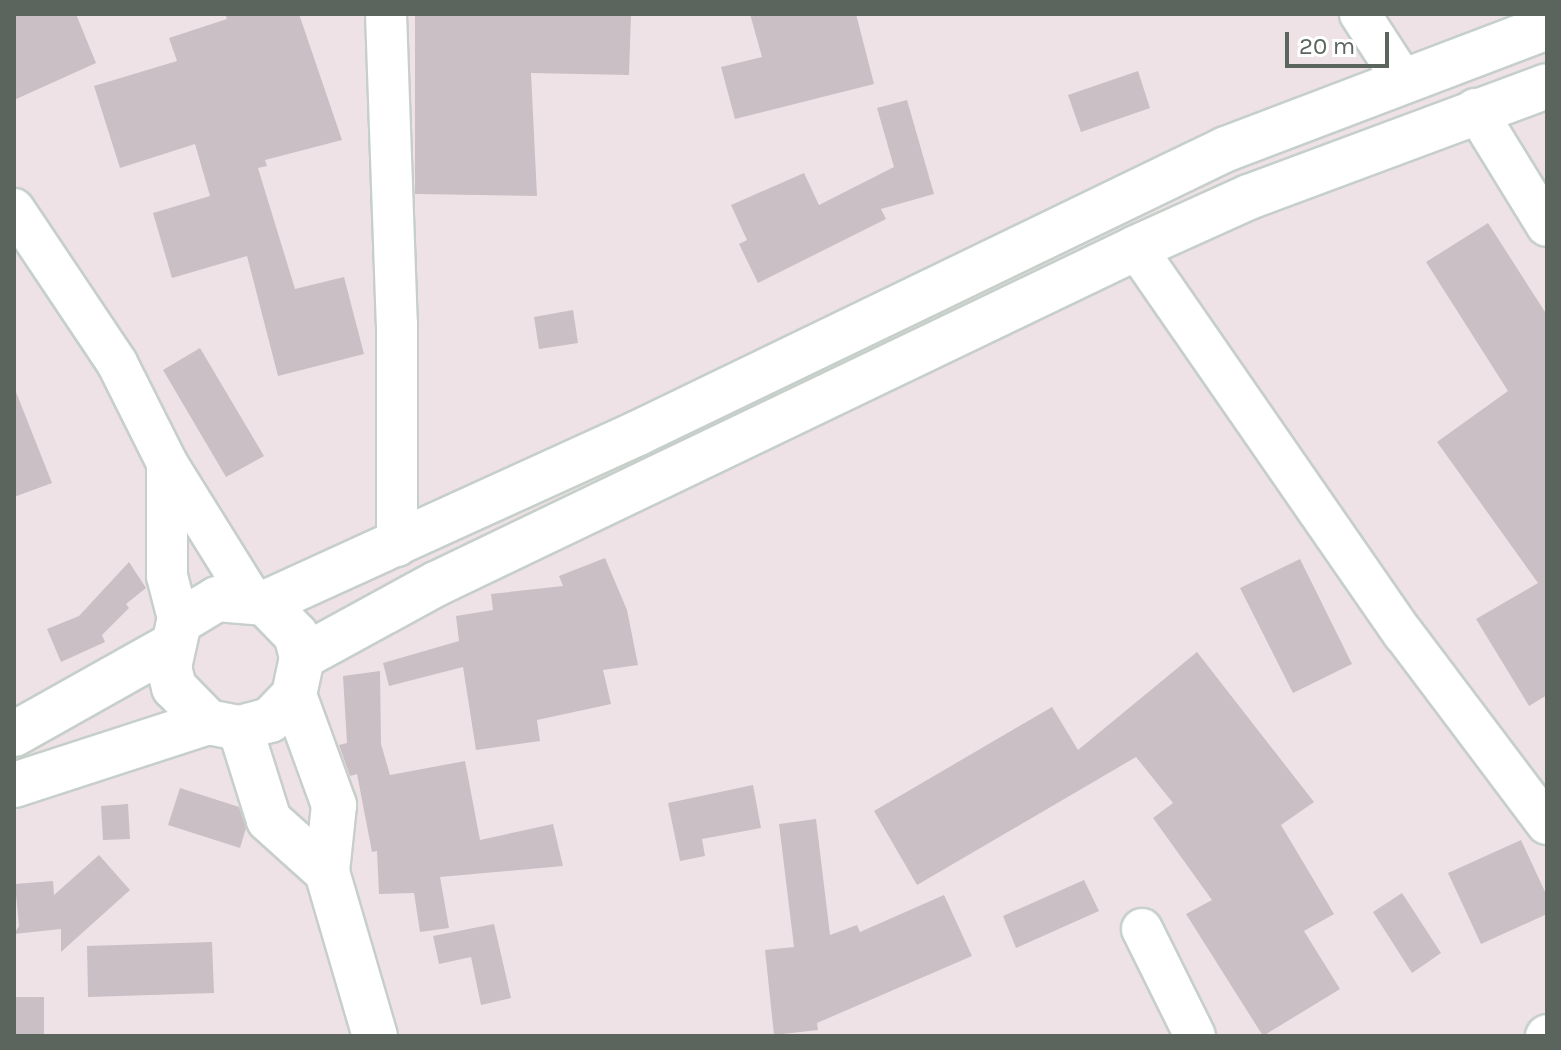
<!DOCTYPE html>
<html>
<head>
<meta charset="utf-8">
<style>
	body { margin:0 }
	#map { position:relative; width:1561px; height:1050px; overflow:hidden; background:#efe2e7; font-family:Karla,sans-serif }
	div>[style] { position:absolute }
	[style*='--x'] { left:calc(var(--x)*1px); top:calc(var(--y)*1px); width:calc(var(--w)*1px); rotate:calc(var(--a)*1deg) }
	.building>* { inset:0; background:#cabfc4 }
	.roads { filter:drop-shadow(2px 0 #c6cfca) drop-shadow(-2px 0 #c6cfca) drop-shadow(0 2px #c6cfca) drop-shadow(0 -2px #c6cfca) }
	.street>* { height:40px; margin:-20px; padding:0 20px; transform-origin:20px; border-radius:20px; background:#fff }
	.secondary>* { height:44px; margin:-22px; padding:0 22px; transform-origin:22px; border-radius:22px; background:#fff }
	span { translate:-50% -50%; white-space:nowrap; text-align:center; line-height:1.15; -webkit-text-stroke:6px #fff; paint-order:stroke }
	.frame { position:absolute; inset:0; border:16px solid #5b655e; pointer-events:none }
	.scale { position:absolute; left:1285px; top:32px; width:104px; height:36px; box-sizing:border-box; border:4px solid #5b655e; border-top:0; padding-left:10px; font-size:24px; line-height:28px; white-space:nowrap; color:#5b655e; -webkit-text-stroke:6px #fff; paint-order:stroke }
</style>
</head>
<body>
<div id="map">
	<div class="building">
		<div style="clip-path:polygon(14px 14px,76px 14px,96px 63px,14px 100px)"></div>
		<div style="clip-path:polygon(225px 14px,299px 14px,342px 140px,265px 160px,267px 166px,258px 168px,295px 289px,344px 277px,364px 354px,278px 376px,247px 256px,172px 278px,153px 213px,210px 196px,195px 144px,120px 168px,94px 86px,177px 61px,169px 38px,227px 19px)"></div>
		<div style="clip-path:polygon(415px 14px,631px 14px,629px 75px,531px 73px,537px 196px,415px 194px)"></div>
		<div style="clip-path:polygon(750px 14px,856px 14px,874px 84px,735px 119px,721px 67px,762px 57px)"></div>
		<div style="clip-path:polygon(1138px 71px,1150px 108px,1081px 132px,1068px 95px)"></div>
		<div style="clip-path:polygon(907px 100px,934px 194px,881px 209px,886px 219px,758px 283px,739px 244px,747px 240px,731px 205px,804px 173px,819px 205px,894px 167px,877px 108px)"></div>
		<div style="clip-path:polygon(1488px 223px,1547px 315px,1547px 695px,1529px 706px,1476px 619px,1538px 583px,1437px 442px,1508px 391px,1426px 262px)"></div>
		<div style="clip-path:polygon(573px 310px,578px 343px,539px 349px,534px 317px)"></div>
		<div style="clip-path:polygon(200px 348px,264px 456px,226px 477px,163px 370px)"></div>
		<div style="clip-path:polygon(14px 387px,52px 483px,14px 497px)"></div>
		<div style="clip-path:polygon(605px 558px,627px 610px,638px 665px,603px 670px,611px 704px,537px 720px,540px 741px,476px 750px,463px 667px,389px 686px,383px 663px,459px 641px,456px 616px,493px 610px,491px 594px,563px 586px,559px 576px)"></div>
		<div style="clip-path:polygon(1300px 559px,1352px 664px,1293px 693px,1240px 588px)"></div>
		<div style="clip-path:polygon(129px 562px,146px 588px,126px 604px,129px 608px,102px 635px,105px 642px,61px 662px,47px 629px,79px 616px)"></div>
		<div style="clip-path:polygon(1197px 652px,1314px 802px,1281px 825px,1334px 914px,1304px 931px,1340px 989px,1263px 1036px,1186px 914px,1212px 900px,1153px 818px,1173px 803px,1136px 757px,917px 885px,874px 811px,1052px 707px,1078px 750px)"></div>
		<div style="clip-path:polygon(380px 671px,381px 744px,390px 775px,465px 761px,480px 840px,553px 824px,563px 866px,440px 877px,449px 928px,420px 932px,414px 893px,379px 894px,377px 851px,372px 852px,357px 774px,350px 776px,339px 745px,347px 743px,343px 676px)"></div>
		<div style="clip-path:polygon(753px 785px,761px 828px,702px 839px,705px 856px,680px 861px,668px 803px)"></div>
		<div style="clip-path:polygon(180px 788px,239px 807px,246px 828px,240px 848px,168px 825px)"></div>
		<div style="clip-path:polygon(128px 804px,130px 839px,103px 840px,101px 806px)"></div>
		<div style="clip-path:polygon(816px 819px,830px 935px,857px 925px,860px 932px,944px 895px,972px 956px,817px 1023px,818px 1030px,774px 1035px,765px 950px,794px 947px,779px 824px)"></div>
		<div style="clip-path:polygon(1521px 840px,1547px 896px,1547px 914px,1481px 944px,1448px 873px)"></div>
		<div style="clip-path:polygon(99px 855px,130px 890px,61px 952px,61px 929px,14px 934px,19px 926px,15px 884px,53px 881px,54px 895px)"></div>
		<div style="clip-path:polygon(1084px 880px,1099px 911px,1016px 948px,1003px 916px)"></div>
		<div style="clip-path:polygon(1402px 893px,1441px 953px,1412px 973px,1373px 912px)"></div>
		<div style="clip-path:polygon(494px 924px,511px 998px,481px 1005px,471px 957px,439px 964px,433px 936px)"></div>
		<div style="clip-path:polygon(212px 942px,214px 993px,88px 997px,87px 946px)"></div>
		<div style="clip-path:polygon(14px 997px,44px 997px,44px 1036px,14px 1036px)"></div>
	</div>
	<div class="roads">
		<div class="street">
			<div style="--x:386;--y:14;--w:310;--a:88"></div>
			<div style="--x:397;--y:324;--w:222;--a:90"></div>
			<div style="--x:1360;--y:14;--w:77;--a:57.1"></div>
			<div style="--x:1475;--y:109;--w:137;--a:58.4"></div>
			<div style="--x:14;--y:209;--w:185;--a:56.2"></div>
			<div style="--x:117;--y:363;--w:112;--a:63.4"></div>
			<div style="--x:167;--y:463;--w:159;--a:58.1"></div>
			<div style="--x:1136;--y:248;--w:469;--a:55.3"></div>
			<div style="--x:1403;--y:633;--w:239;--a:53"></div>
			<div style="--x:167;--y:463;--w:113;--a:90"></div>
			<div style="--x:167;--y:576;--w:48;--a:75.4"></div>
			<div style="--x:1142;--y:929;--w:119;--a:63.6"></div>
			<div style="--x:1546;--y:1036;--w:1;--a:-45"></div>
		</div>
		<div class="secondary">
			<div style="--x:265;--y:603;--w:410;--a:-24.5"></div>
			<div style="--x:638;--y:433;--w:653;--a:-25.78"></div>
			<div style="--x:1226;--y:149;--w:343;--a:-20.8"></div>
			<div style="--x:302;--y:657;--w:153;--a:-28.6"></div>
			<div style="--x:436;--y:584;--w:776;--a:-25.64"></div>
			<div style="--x:1136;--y:248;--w:124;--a:-24.3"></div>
			<div style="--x:1249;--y:197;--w:318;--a:-20.4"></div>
			<div style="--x:294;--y:695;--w:117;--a:70"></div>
			<div style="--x:334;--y:805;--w:67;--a:96"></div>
			<div style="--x:327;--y:872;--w:171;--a:73.7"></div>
			<div style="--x:240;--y:728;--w:96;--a:72.5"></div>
			<div style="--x:269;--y:820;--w:78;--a:41.9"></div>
			<div style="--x:14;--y:734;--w:180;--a:-29.3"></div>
			<div style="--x:14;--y:785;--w:204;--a:-18"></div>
			<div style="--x:208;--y:722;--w:33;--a:11"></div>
			<div style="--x:240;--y:728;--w:31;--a:-15"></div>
			<div style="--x:270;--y:720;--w:35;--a:-46"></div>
			<div style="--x:294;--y:695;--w:39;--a:-78"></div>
			<div style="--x:302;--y:657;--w:23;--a:-105"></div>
			<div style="--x:296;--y:635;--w:45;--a:-134.1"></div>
			<div style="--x:265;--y:603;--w:48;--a:-175.2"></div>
			<div style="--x:217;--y:599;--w:44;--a:148.8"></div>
			<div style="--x:179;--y:622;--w:46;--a:102.5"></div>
			<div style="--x:169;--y:667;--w:21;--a:76"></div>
			<div style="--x:174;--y:687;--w:49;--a:45.8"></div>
		</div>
	</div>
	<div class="frame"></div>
	<div class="scale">20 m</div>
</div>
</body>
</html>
